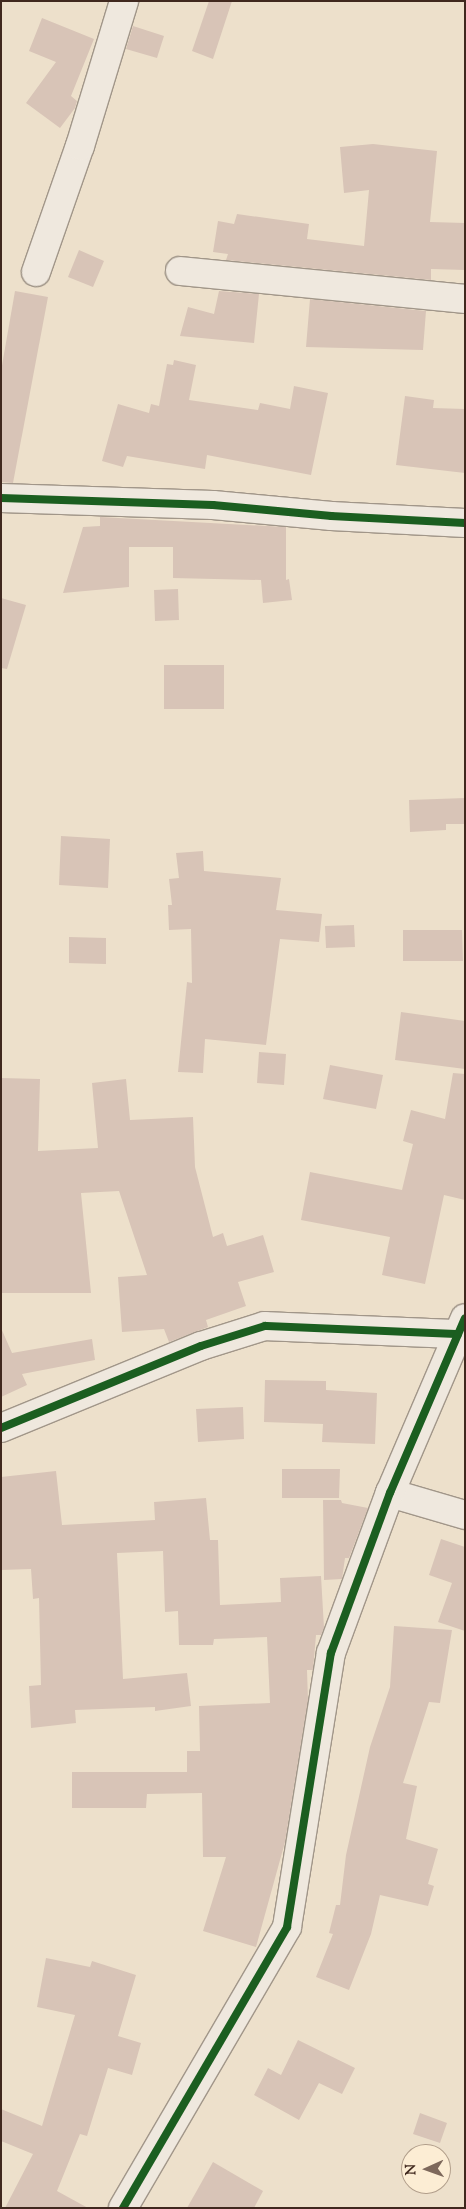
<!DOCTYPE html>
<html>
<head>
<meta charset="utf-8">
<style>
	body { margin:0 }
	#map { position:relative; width:466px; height:2209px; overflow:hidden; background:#ede0cb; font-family:"Sorts Mill Goudy",serif }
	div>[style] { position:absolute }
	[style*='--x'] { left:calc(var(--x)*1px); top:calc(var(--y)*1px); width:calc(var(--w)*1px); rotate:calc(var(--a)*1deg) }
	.building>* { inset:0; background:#d8c4b7 }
	.roads { filter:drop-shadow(1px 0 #a19689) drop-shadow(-1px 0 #a19689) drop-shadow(0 1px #a19689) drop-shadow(0 -1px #a19689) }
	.minor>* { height:28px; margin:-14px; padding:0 14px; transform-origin:14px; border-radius:14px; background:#efe8de }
	.cycleway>* { height:8px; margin:-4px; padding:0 4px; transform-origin:4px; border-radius:4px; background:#1b5e20 }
	span { translate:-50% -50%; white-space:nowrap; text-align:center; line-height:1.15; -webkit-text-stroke:4.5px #fcedd4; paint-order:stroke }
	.frame { position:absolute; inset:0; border:2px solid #40281e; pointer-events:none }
	.north { position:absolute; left:401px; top:2144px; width:50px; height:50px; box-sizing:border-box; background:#fcedd4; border:1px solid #b19e8b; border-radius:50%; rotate:268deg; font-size:14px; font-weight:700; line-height:20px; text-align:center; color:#40281e }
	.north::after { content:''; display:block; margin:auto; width:18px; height:22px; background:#7d685b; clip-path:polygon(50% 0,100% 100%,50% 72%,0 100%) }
</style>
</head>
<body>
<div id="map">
	<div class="building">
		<div style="clip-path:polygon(209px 1px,232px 1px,213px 59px,192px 51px)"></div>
		<div style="clip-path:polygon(42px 18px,94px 39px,71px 96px,77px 101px,75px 108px,60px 128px,26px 103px,56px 62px,29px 51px)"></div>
		<div style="clip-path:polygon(133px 26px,164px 36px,157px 58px,126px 49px)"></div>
		<div style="clip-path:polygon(373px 144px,437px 151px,430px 222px,465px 223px,465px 270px,431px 269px,431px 280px,226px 260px,228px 254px,213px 252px,218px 221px,234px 224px,237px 214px,309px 224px,307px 239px,364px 246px,369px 190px,344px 193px,340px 147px)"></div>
		<div style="clip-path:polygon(79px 250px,104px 261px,93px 287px,68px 277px)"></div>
		<div style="clip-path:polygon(15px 291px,48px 297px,13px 483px,1px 482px,1px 371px)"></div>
		<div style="clip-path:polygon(219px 291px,259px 294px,254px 343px,180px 336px,188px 307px,214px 314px)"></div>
		<div style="clip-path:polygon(310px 299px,426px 311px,423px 350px,306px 347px)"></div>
		<div style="clip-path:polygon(174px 360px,196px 365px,189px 400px,258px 410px,260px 403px,290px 409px,294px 386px,328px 393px,311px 475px,207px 455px,205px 469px,127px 456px,123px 467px,102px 461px,118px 404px,149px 413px,151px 404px,159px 406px,167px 364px,173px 365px)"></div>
		<div style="clip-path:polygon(405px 396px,434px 400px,433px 408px,465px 409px,465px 473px,396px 465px)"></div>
		<div style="clip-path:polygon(100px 517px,286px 527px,286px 580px,289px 579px,292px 600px,263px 603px,261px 580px,173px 578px,173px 547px,129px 547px,129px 587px,63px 593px,83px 527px,100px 526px)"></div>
		<div style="clip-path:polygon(178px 589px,179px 620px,155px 621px,154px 590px)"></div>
		<div style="clip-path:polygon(1px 598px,26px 605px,7px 669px,1px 668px)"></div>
		<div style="clip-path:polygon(164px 665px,224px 665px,224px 709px,164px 709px)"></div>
		<div style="clip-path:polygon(465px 798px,465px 824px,446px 824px,446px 830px,410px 832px,409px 800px)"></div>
		<div style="clip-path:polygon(61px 836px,110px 839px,108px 888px,59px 885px)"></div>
		<div style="clip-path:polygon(203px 851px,204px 871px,281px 878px,276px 910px,322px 914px,319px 942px,280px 939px,266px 1045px,205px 1039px,203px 1073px,178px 1072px,187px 982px,192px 983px,191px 929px,169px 930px,168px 905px,172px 905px,169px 879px,179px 878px,176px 853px)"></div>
		<div style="clip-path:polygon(354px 925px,355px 947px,326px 948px,325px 926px)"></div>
		<div style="clip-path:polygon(403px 930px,462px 930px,463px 961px,403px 961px)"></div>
		<div style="clip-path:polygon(69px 937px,106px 938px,106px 964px,69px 963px)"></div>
		<div style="clip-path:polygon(401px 1012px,465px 1021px,465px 1069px,395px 1060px)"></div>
		<div style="clip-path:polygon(259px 1052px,286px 1054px,284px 1085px,257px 1083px)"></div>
		<div style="clip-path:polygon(330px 1065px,383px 1075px,376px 1109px,323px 1099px)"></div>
		<div style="clip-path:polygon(453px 1073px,465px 1074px,465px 1200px,444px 1195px,425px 1284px,382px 1275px,390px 1237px,301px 1220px,310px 1172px,402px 1190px,413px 1144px,403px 1141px,411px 1110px,445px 1119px)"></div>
		<div style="clip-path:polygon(1px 1078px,40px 1079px,38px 1151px,98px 1148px,92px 1083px,126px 1079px,130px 1120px,193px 1117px,195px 1167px,213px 1237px,223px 1233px,227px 1246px,263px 1235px,274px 1272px,238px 1282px,246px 1306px,206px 1320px,208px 1327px,169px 1342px,164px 1329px,122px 1332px,118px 1277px,147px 1275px,119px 1191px,81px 1193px,91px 1293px,1px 1293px)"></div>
		<div style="clip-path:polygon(1px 1328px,12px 1353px,92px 1339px,95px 1360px,22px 1374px,27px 1385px,1px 1397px)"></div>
		<div style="clip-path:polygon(265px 1380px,326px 1381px,326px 1390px,377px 1393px,375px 1444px,322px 1442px,323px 1424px,264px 1422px)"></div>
		<div style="clip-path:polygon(243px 1407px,244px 1439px,198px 1442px,196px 1409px)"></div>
		<div style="clip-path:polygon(282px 1469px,340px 1469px,339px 1498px,282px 1498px)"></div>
		<div style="clip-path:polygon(56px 1471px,62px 1525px,155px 1520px,154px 1502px,206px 1498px,210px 1540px,218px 1540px,220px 1605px,281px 1602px,280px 1578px,321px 1576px,324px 1628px,321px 1635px,316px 1635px,313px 1670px,307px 1670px,308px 1700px,285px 1842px,256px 1947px,203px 1931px,226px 1857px,203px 1857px,202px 1793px,147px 1794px,146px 1808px,72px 1808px,72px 1772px,187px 1772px,187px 1751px,200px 1751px,199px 1706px,270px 1703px,267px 1637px,214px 1639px,213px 1645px,179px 1645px,178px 1611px,165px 1612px,163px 1551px,117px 1553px,123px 1679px,187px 1673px,191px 1706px,155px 1711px,155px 1707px,75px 1710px,76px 1723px,31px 1728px,29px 1686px,41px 1685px,39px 1598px,33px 1599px,31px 1569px,1px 1570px,1px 1477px)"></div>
		<div style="clip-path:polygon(323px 1500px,341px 1500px,342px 1503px,368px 1508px,349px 1558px,345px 1558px,342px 1579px,324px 1580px)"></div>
		<div style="clip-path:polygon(441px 1539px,465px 1547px,465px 1631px,438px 1622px,452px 1583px,429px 1575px)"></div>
		<div style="clip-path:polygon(394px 1626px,452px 1630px,440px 1703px,429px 1702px,403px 1783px,417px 1786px,406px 1839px,438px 1849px,428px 1884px,434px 1886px,428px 1906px,380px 1895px,371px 1934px,349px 1990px,316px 1977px,333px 1934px,329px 1933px,336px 1905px,340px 1905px,346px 1855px,370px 1747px,390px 1687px)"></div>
		<div style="clip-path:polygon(46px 1958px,90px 1967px,92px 1961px,136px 1975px,118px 2036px,141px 2043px,132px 2075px,108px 2068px,87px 2136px,80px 2134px,57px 2191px,88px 2208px,5px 2208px,33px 2154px,1px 2141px,1px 2109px,42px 2126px,75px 2015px,37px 2007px)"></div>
		<div style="clip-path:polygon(298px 2040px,355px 2068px,342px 2094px,319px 2083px,299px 2120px,254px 2095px,268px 2068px,281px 2075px)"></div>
		<div style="clip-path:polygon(420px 2113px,447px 2123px,440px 2143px,413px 2134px)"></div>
		<div style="clip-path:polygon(213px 2162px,263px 2191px,254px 2208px,187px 2208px)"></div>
	</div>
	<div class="roads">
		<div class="minor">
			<div style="--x:180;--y:271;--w:286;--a:5.6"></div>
			<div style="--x:36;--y:272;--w:133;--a:-70.8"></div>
			<div style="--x:80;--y:146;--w:152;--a:-73.1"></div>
			<div style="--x:1;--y:498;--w:212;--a:1.9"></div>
			<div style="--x:213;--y:505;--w:119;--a:5.3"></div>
			<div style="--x:331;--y:516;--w:134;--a:3"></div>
			<div style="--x:1;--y:1428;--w:216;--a:-22.3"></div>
			<div style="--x:201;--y:1346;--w:67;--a:-17.4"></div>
			<div style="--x:265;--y:1326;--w:193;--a:2.4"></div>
			<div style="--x:390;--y:1493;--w:78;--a:16.3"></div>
			<div style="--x:123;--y:2208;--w:325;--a:-59.7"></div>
			<div style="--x:287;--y:1927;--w:278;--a:-80.9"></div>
			<div style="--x:331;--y:1653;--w:171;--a:-69.8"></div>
			<div style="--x:390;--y:1493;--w:190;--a:-66.8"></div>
		</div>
	</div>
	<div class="cycleway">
		<div style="--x:1;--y:498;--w:212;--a:1.9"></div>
		<div style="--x:213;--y:505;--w:119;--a:5.3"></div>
		<div style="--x:331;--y:516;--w:134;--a:3"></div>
		<div style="--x:1;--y:1428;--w:216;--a:-22.3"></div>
		<div style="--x:201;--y:1346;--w:67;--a:-17.4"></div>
		<div style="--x:265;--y:1326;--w:193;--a:2.4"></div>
		<div style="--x:123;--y:2208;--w:325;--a:-59.7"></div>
		<div style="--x:287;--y:1927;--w:278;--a:-80.9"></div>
		<div style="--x:331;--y:1653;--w:171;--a:-69.8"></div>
		<div style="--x:390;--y:1493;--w:190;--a:-66.8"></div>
	</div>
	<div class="frame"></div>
	<div class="north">N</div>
</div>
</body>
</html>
